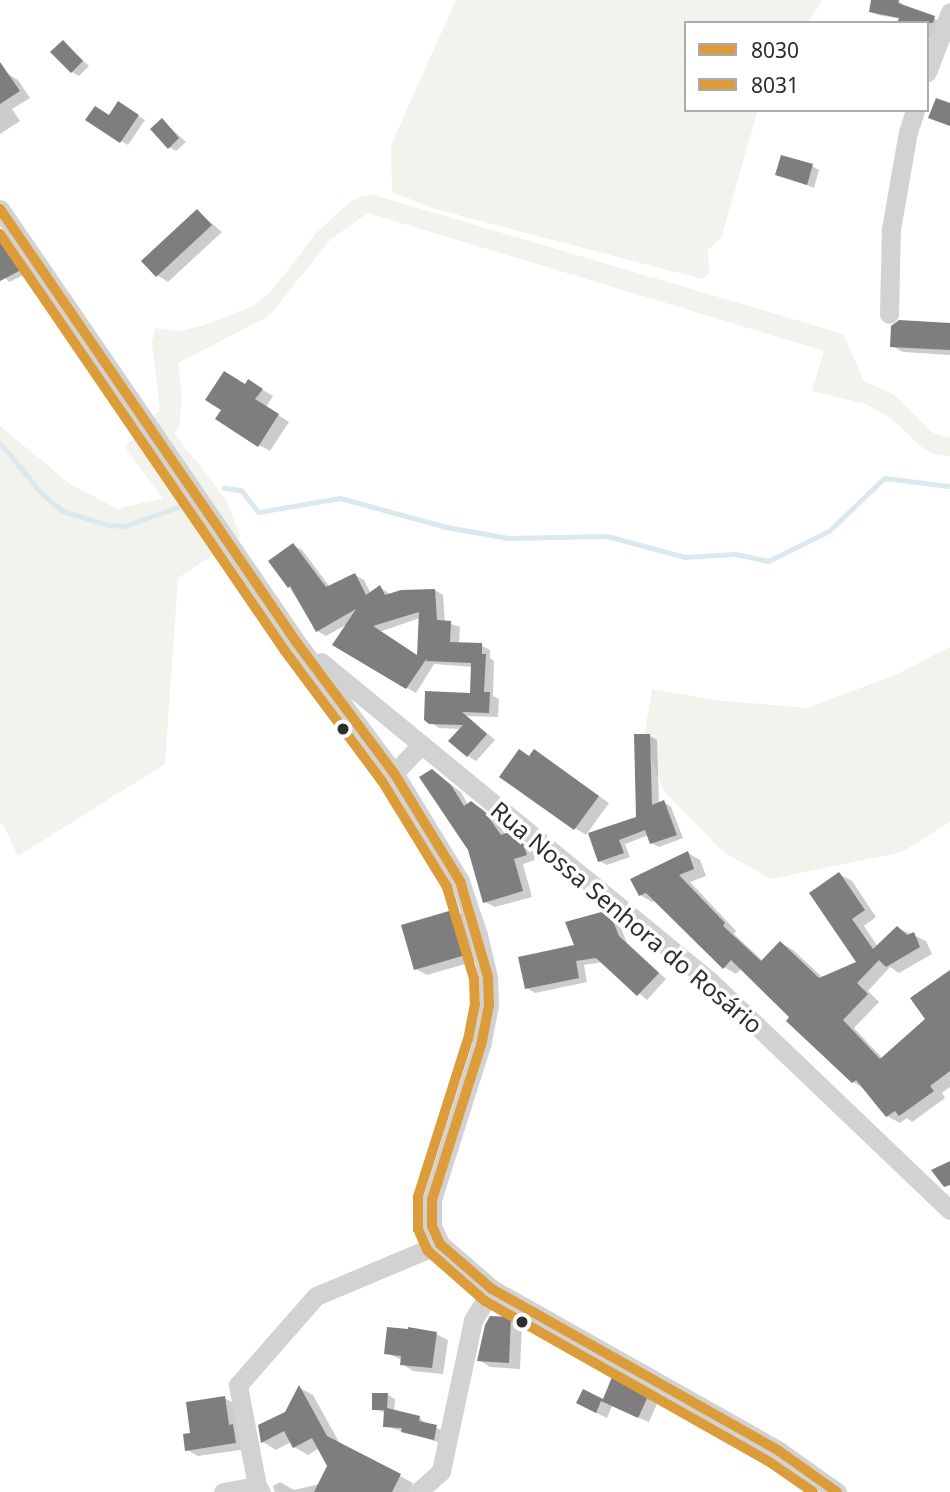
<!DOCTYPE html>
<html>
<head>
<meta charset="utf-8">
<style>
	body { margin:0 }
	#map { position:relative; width:950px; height:1492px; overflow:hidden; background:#fff; font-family:"Noto Sans",sans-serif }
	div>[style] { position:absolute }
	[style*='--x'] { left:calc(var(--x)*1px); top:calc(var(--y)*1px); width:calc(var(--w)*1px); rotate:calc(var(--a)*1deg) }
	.green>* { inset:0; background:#f1f3ec }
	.shadow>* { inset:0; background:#0003 }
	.stream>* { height:5px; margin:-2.5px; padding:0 2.5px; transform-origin:2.5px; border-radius:2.5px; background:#dbe9ee }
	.building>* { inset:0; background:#7e7e7e }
	.minor>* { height:19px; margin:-9.5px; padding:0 9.5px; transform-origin:9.5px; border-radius:9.5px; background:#d2d2d2 }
	.bus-1>* { height:10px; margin:-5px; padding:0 5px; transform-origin:5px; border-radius:5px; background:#dc9c39 }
	.bus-2>* { height:10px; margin:-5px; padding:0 5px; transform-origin:5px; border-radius:5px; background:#dc9c39 }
	.dots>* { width:19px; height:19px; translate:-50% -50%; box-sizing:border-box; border:4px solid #fff; border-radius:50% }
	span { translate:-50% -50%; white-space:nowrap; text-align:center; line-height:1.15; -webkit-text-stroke:7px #fff; paint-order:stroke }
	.street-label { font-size:24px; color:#2d2d2d }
	.legend { position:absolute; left:684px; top:21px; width:245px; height:91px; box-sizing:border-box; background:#fff; border:2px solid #ababab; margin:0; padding:9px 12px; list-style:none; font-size:21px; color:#2d2d2d }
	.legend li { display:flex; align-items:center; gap:14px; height:35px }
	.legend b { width:35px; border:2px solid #ababab }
</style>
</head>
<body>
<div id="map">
	<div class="green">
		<div style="clip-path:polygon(456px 0,822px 0,808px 23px,686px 23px,686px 110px,758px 110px,721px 238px,708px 250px,709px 273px,702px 279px,435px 209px,392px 192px,391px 145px)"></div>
		<div style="clip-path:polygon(374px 195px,843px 334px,864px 381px,893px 394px,931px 432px,950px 438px,950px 456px,936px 455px,924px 449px,892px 419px,866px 404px,812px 391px,824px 351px,368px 213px,331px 239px,269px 316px,178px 363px,182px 396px,179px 428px,174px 433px,227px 501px,240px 537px,178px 578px,165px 764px,18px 856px,3px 824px,0 825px,0 426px,69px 483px,117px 509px,163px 498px,125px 447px,160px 410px,152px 343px,155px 328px,178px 331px,202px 326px,253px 306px,270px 293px,316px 233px,351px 201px,362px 196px)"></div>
		<div style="clip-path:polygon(950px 647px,950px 822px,902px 852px,771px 879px,723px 852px,663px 790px,644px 736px,652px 689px,714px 700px,807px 708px,895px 675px)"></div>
	</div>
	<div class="shadow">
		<div style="clip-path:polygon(873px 0,898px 0,905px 7px,940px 21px,933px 40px,927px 38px,927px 23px,878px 15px,870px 11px)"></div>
		<div style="clip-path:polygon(63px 42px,89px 66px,79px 76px,72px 72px)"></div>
		<div style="clip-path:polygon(6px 73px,18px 80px,30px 98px,12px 109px,20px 121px,0 134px,0 77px)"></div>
		<div style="clip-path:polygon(119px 104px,145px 120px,128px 145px,121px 141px,110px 117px)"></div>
		<div style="clip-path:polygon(162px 120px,186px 142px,176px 151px,169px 147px)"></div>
		<div style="clip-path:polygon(812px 166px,819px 170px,814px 188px,777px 174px)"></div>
		<div style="clip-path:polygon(197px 211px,222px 232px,168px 282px,157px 275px)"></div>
		<div style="clip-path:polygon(0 235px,7px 238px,26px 274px,9px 282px,0 272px)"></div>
		<div style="clip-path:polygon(950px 325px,950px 355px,903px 352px,892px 346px)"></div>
		<div style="clip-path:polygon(249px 382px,273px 396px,266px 407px,289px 422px,270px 451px,259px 445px,246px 386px)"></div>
		<div style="clip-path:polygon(evenodd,293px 545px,302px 550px,330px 587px,355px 575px,364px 580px,371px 594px,380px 587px,391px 595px,435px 590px,443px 595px,445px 622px,460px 627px,459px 644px,481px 645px,490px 650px,490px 658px,494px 661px,493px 696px,499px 699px,498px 717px,467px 716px,495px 740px,476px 761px,468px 756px,462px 729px,439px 728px,430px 722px,471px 694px,473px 667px,434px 664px,416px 693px,335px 645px,349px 623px,326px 636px,317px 631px,289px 587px,293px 545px,420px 618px,419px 657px,379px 632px,420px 618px)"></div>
		<div style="clip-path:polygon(650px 736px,657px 740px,659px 804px,664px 802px,671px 807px,683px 838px,659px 847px,651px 843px,649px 835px,625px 844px,630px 857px,607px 865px,599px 861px,638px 818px)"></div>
		<div style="clip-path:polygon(545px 758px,609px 803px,586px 835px,575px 828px)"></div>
		<div style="clip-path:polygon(432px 771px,461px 792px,468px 805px,471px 803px,481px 808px,495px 820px,506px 835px,519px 840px,533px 851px,535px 860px,523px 864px,532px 897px,495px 907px,485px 902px,470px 850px)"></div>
		<div style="clip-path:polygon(688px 853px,700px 860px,706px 876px,690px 882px,736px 931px,734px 934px,763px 961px,781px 943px,793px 950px,823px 978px,859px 962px,839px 874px,852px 881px,876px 917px,864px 926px,878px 947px,898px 928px,926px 941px,932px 954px,899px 973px,890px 967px,868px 991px,879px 1002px,854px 1028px,883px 1059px,928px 1019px,950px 972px,950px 1087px,942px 1093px,945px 1098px,912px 1122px,907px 1118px,900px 1123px,887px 1116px,865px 1089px,853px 1082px,742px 968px,736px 974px,724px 967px,656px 901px,652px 902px,640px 895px)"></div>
		<div style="clip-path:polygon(456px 911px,467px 917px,479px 960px,427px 975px,416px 969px)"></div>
		<div style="clip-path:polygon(605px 913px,619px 923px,627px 943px,666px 979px,647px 1000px,603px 962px,584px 965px,587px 982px,535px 993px,527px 988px,577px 946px,567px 923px)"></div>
		<div style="clip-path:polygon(491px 1318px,511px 1319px,522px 1325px,520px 1369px,490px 1367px,479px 1360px)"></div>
		<div style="clip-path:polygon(436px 1334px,448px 1340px,443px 1374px,413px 1371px,402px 1364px,402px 1360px,386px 1353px)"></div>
		<div style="clip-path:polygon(621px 1378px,659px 1399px,649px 1422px,612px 1406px,607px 1418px,588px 1409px,584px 1391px,604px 1401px)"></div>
		<div style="clip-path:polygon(300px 1388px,313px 1395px,340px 1444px,413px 1483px,409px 1492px,275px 1492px,273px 1486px,280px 1482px,294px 1490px,320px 1484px,329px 1466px,319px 1448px,308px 1455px,294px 1447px,291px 1442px,276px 1450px,263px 1442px,260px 1426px,286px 1414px)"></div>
		<div style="clip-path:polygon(388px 1395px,395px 1399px,394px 1412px,420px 1418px,426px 1424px,444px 1431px,441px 1443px,385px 1426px,386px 1413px,373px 1409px)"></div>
		<div style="clip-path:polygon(224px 1398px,236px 1404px,247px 1449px,198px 1456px,187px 1450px,192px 1434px)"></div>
	</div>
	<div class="stream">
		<div style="--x:0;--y:443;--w:66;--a:50.5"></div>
		<div style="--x:42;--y:494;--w:27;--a:39"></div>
		<div style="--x:63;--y:511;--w:47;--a:17.3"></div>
		<div style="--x:108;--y:525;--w:16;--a:4"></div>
		<div style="--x:124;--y:526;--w:60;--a:-19.3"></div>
		<div style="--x:224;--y:488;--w:17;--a:7"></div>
		<div style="--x:241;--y:490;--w:28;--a:52"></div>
		<div style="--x:258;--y:512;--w:83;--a:-9.7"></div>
		<div style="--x:340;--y:498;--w:110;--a:15.3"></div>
		<div style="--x:446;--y:527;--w:63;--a:10.1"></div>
		<div style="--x:508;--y:538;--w:99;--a:-1.2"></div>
		<div style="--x:607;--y:536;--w:81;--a:15.1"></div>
		<div style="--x:685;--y:557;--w:50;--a:-3.4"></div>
		<div style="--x:735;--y:554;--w:34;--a:12"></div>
		<div style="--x:768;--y:561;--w:68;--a:-26.2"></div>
		<div style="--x:829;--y:531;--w:76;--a:-43.9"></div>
		<div style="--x:884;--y:478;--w:66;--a:6.9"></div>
	</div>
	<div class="building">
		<div style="clip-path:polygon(871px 0,899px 0,898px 3px,935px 16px,933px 23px,897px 23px,899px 18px,869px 12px)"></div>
		<div style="clip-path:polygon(63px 40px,83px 61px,71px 73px,50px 52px)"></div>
		<div style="clip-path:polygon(0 62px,20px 91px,0 104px)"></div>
		<div style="clip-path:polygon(936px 98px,950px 103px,950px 126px,928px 118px)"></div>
		<div style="clip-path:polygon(118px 101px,139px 115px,120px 143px,85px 120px,95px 106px,109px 115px)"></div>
		<div style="clip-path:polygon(162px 118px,179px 138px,168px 149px,150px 129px)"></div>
		<div style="clip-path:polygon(781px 155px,813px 164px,807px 185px,775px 175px)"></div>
		<div style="clip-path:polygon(197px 209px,212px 225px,156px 277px,141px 261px)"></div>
		<div style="clip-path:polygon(0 231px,21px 270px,0 281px)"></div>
		<div style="clip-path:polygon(899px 320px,950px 323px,950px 350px,890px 347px,891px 326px)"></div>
		<div style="clip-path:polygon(224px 371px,245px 384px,248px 379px,263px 389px,255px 399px,279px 414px,258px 447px,215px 419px,221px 410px,205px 400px)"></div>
		<div style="clip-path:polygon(evenodd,293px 543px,326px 587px,355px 573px,366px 595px,380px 585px,385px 595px,401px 590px,435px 589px,437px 620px,451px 621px,450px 642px,482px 643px,482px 654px,486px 654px,484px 692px,490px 692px,489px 713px,462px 712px,487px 734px,467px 757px,448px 741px,463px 725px,429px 724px,424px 720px,425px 691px,470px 693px,471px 663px,426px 661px,427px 658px,406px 689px,332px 645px,356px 609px,316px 632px,290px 586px,288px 588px,268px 561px,293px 543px,419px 612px,417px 655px,373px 626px,419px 612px)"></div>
		<div style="clip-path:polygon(634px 734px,650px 734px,652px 805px,664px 800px,677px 835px,650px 844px,645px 830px,619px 840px,624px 853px,598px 862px,588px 833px,636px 817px)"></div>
		<div style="clip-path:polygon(519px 749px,529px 756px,534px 749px,599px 796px,574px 830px,499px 777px)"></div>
		<div style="clip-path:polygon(432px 769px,451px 785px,464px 806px,471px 801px,485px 812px,501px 835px,509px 832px,523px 844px,527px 855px,514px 859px,523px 891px,483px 903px,468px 850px,419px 777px)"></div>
		<div style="clip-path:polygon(688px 851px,694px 869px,679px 875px,725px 923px,723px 926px,761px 961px,780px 941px,819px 978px,856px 962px,809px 893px,839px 872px,865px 910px,852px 919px,873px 949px,897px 926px,907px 935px,914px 932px,920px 947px,886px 967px,879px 960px,857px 983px,868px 994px,843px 1020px,880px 1059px,925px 1019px,910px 998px,950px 970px,950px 1071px,930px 1086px,934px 1091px,899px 1116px,895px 1111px,886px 1117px,856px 1080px,852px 1083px,786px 1021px,789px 1017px,731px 960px,723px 969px,646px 893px,639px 896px,630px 879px)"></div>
		<div style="clip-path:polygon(456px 909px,469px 954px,414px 970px,401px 925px)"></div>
		<div style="clip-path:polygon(605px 911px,611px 916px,619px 936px,659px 973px,637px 996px,596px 958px,576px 961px,579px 978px,525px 989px,518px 957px,574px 945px,565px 922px)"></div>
		<div style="clip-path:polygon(950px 1161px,950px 1185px,944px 1187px,931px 1170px)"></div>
		<div style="clip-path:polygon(490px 1316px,511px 1317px,509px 1363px,477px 1361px,485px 1325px)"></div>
		<div style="clip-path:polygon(387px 1327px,408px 1329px,408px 1327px,437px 1332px,432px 1368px,400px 1365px,401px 1356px,384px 1354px)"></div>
		<div style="clip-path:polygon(621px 1376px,650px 1392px,638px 1418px,601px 1401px,596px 1413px,576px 1403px,583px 1389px,603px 1399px,612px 1377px,619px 1380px)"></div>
		<div style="clip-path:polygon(299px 1385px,327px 1436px,401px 1474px,392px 1492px,314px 1492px,327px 1466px,312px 1438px,293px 1448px,284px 1431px,261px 1443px,258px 1425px,285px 1412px)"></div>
		<div style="clip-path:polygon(372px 1393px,388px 1393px,387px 1408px,420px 1416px,419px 1421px,437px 1425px,434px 1440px,401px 1432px,402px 1428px,383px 1427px,384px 1410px,372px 1410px)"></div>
		<div style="clip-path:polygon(225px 1396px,229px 1425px,233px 1424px,236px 1443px,185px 1451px,183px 1434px,190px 1433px,186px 1402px)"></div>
	</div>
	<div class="minor">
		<div style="--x:927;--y:72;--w:64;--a:-69"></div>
		<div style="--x:0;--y:209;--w:526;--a:55.61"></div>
		<div style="--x:297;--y:643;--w:162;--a:53.3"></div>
		<div style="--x:394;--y:773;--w:127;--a:58.6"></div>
		<div style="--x:460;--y:881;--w:57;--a:71.6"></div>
		<div style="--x:478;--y:935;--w:43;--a:76.6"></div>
		<div style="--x:488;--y:977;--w:28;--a:88"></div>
		<div style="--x:489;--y:1005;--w:38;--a:101"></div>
		<div style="--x:482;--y:1042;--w:166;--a:107.6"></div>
		<div style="--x:432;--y:1200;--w:26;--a:90"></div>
		<div style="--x:432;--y:1226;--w:20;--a:66"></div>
		<div style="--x:440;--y:1244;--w:69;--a:40.9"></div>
		<div style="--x:492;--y:1289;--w:330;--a:29.4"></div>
		<div style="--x:779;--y:1451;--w:71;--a:35.3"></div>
		<div style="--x:889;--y:314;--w:85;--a:-88.7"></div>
		<div style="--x:891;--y:229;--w:98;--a:-80.1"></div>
		<div style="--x:908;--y:132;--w:23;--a:-72"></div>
		<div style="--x:321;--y:662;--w:504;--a:39.37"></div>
		<div style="--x:711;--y:982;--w:330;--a:43.7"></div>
		<div style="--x:394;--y:773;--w:40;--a:-46"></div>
		<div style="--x:223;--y:1492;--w:35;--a:-10"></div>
		<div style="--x:261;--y:1492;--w:7;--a:-124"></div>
		<div style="--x:257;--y:1486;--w:103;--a:-100.7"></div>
		<div style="--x:238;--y:1385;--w:118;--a:-48.8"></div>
		<div style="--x:316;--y:1296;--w:134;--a:-22.8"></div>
		<div style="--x:418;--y:1492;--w:31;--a:-42"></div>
		<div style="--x:441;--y:1471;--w:154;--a:-78"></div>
		<div style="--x:473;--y:1320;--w:36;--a:-58"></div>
	</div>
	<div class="bus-1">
		<div style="--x:0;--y:209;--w:526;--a:55.61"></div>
		<div style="--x:297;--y:643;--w:162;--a:53.3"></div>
		<div style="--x:394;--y:773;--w:127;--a:58.6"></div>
		<div style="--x:460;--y:881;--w:100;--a:73.7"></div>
		<div style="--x:488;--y:977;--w:28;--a:88"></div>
		<div style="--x:489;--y:1005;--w:38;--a:101"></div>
		<div style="--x:482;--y:1042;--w:166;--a:107.6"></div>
		<div style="--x:432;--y:1200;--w:26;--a:90"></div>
		<div style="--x:432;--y:1226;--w:20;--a:66"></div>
		<div style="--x:440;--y:1244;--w:69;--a:40.9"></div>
		<div style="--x:492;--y:1289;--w:330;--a:29.4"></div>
		<div style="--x:779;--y:1451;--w:71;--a:35.3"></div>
	</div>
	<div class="bus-2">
		<div style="--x:0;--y:234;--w:505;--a:55.65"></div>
		<div style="--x:285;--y:651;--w:162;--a:53.3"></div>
		<div style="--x:382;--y:781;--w:124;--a:58.5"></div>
		<div style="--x:447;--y:887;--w:96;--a:73.6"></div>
		<div style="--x:474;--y:979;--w:25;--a:88"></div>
		<div style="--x:475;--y:1004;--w:36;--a:101"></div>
		<div style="--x:468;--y:1039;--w:166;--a:107.6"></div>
		<div style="--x:418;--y:1197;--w:32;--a:90"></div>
		<div style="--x:418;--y:1229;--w:24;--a:66"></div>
		<div style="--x:428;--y:1251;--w:76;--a:41.3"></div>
		<div style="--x:485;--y:1301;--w:329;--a:29.5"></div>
		<div style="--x:771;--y:1463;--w:51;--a:34.6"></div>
	</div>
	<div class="dots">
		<div style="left:343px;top:729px;background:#2d2d2d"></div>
		<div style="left:522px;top:1322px;background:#2d2d2d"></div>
	</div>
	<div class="street-label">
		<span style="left:627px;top:917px;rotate:40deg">Rua Nossa Senhora do Rosário</span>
	</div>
	<ul class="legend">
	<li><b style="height:9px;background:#dc9c39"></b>8030</li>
	<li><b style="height:9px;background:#dc9c39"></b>8031</li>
	</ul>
</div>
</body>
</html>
